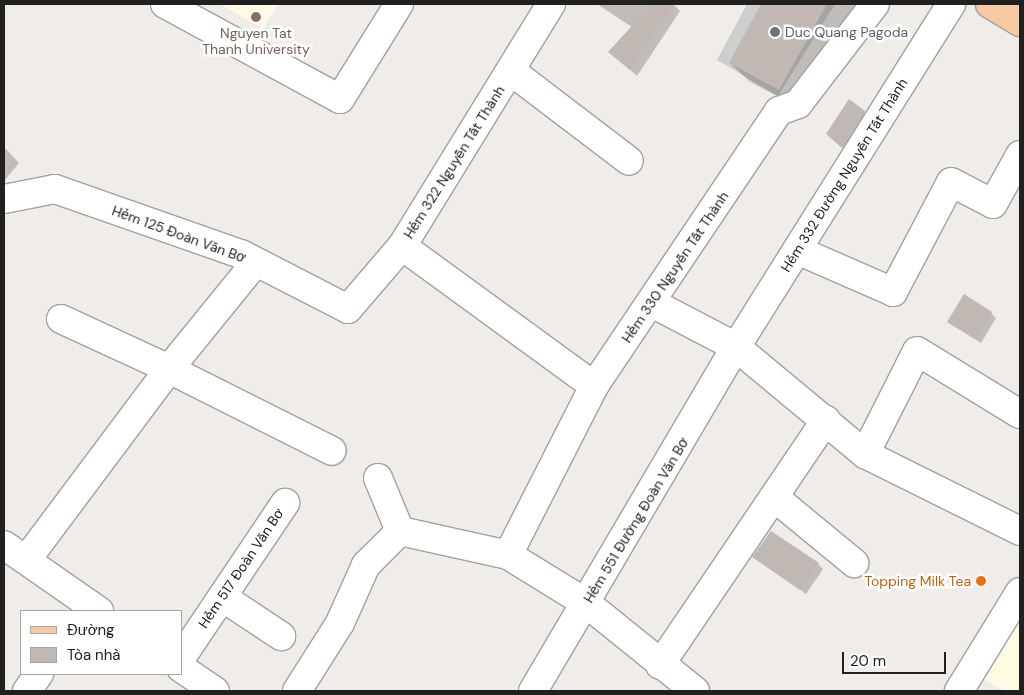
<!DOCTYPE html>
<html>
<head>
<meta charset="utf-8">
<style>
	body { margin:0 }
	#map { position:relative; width:1024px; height:695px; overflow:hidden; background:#f0ece7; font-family:"DM Sans",sans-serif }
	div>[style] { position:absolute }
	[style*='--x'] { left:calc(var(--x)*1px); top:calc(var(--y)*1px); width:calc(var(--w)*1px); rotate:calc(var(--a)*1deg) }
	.education>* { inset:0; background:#fefbe2 }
	.religious>* { inset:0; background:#cecece }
	.shadow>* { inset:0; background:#0003 }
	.building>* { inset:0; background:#c1b7b3 }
	.roads { filter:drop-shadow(1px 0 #a1a1a1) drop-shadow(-1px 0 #a1a1a1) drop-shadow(0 1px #a1a1a1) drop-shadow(0 -1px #a1a1a1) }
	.minor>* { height:28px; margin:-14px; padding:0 14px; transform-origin:14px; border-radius:14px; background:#fff }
	.major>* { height:28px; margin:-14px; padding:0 14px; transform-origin:14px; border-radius:14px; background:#f8caa4 }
	.dots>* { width:14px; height:14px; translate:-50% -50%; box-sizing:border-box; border:2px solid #fff; border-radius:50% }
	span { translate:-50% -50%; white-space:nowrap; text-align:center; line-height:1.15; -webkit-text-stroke:5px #fff; paint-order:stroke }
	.worship-label { font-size:14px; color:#5b616d }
	.left { translate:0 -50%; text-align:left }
	.education-label { font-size:14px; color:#785e54 }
	.street-label { font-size:14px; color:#202020 }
	.food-label { font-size:14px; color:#c56008 }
	.right { translate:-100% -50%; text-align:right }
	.frame { position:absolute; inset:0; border:5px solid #202020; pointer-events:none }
	.legend { position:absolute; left:20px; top:610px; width:162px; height:65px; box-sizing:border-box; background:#fff; border:1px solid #a6a6a6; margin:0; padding:6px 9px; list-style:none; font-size:15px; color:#202020 }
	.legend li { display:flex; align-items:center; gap:10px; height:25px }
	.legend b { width:25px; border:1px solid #a6a6a6 }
	.scale { position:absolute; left:842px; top:652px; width:104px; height:22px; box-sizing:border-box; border:2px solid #202020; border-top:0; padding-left:6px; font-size:15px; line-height:18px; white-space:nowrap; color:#202020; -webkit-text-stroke:4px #fff; paint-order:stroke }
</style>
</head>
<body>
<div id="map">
	<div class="education">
		<div style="clip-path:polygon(220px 4px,278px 4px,263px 29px)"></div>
		<div style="clip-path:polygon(1020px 609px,1020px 691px,1004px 691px,978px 675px)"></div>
	</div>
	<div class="religious">
		<div style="clip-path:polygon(747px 4px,835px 4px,778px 96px,717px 60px)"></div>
	</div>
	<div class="shadow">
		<div style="clip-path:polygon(597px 4px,673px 4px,680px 11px,637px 76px,617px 58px,632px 27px)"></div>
		<div style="clip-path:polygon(762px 4px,855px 4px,797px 107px,749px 81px,730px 63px)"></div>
		<div style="clip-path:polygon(849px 101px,870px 117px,848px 152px,833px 139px)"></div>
		<div style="clip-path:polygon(4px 147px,19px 163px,4px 181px)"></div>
		<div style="clip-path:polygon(991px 313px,996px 318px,981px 343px,948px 322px)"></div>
		<div style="clip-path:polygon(754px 557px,818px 564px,823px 569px,806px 594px)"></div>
	</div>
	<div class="building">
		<div style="clip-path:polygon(652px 4px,674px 4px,630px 70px,608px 52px)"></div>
		<div style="clip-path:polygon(761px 4px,827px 4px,779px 90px,729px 63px)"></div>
		<div style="clip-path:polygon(849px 99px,865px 111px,842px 148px,826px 134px)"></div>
		<div style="clip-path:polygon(964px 294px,992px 312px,975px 339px,947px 322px)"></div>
		<div style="clip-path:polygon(771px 531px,819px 563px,800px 590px,752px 557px)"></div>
	</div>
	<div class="roads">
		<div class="minor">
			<div style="--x:165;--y:4;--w:199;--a:28.5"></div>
			<div style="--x:340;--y:99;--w:112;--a:-58.2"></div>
			<div style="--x:551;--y:4;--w:284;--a:121.6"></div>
			<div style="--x:402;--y:246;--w:238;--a:36.1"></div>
			<div style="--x:511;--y:71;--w:148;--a:37.3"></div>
			<div style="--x:4;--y:199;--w:52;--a:-11.1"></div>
			<div style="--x:55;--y:189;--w:197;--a:19.3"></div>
			<div style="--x:241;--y:254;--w:120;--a:27.2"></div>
			<div style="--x:348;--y:309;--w:83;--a:-49.4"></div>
			<div style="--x:797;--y:250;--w:105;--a:23.6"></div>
			<div style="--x:893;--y:292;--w:124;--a:-62.2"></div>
			<div style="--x:951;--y:182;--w:47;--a:27.6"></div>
			<div style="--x:993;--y:204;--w:56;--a:-61.1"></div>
			<div style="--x:652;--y:303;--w:95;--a:27.6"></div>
			<div style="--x:736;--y:347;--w:168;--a:39.7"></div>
			<div style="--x:865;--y:454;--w:173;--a:26.4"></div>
			<div style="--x:61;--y:319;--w:119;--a:24.8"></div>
			<div style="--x:169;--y:369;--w:136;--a:-50.9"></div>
			<div style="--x:865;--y:454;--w:115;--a:-63.2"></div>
			<div style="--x:917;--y:351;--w:121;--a:31.5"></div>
			<div style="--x:378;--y:478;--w:57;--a:67.5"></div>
			<div style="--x:400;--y:531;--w:111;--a:12.5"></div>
			<div style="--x:508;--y:555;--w:92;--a:31.6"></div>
			<div style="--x:586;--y:603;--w:140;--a:38.9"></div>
			<div style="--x:774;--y:497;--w:104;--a:39.5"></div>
			<div style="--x:4;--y:545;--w:116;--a:34.8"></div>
			<div style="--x:508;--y:555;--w:190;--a:-63"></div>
			<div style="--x:594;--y:386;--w:331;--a:-56.1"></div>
			<div style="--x:779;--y:111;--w:20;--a:-20"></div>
			<div style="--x:798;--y:104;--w:126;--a:-52.4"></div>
			<div style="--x:27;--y:559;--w:237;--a:-53.2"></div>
			<div style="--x:169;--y:369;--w:182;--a:26.7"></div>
			<div style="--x:222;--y:597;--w:71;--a:33.5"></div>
			<div style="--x:181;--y:658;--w:187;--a:-56.1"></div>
			<div style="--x:660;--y:665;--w:296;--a:-55.9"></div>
			<div style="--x:181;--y:668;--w:41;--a:34.1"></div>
			<div style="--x:27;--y:691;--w:21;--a:-55"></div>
			<div style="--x:297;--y:691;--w:80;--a:-57.7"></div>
			<div style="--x:340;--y:623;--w:64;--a:-65.9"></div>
			<div style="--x:366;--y:565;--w:48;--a:-45"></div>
			<div style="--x:533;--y:691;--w:399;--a:-59.5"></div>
			<div style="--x:736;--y:347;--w:405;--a:-57.9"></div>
			<div style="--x:959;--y:691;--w:116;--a:-58.4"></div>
		</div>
		<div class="major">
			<div style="--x:990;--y:4;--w:35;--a:31"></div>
		</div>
	</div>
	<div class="dots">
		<div style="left:256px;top:17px;background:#8d6e63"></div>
		<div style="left:775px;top:32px;background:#6b7280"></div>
		<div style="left:981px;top:581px;background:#e8710a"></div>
	</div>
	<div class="worship-label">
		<span class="left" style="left:785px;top:32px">Duc Quang Pagoda</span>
	</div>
	<div class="education-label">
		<span style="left:256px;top:41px">Nguyen Tat<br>Thanh University</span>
	</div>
	<div class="street-label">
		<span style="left:454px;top:162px;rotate:-58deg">Hẻm 322 Nguyễn Tất Thành</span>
		<span style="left:844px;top:175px;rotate:-58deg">Hẻm 332 Đường Nguyễn Tất Thành</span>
		<span style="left:179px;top:234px;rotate:20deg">Hẻm 125 Đoàn Văn Bơ</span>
		<span style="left:675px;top:267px;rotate:-56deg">Hẻm 330 Nguyễn Tất Thành</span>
		<span style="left:636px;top:520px;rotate:-59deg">Hẻm 551 Đường Đoàn Văn Bơ</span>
		<span style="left:241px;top:568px;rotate:-56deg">Hẻm 517 Đoàn Văn Bơ</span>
	</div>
	<div class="food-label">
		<span class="right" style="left:971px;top:581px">Topping Milk Tea</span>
	</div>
	<div class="frame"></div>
	<ul class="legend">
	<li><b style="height:6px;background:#f8caa4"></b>Đường</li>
	<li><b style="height:14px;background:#c1b7b3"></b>Tòa nhà</li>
	</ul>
	<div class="scale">20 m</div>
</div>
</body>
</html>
